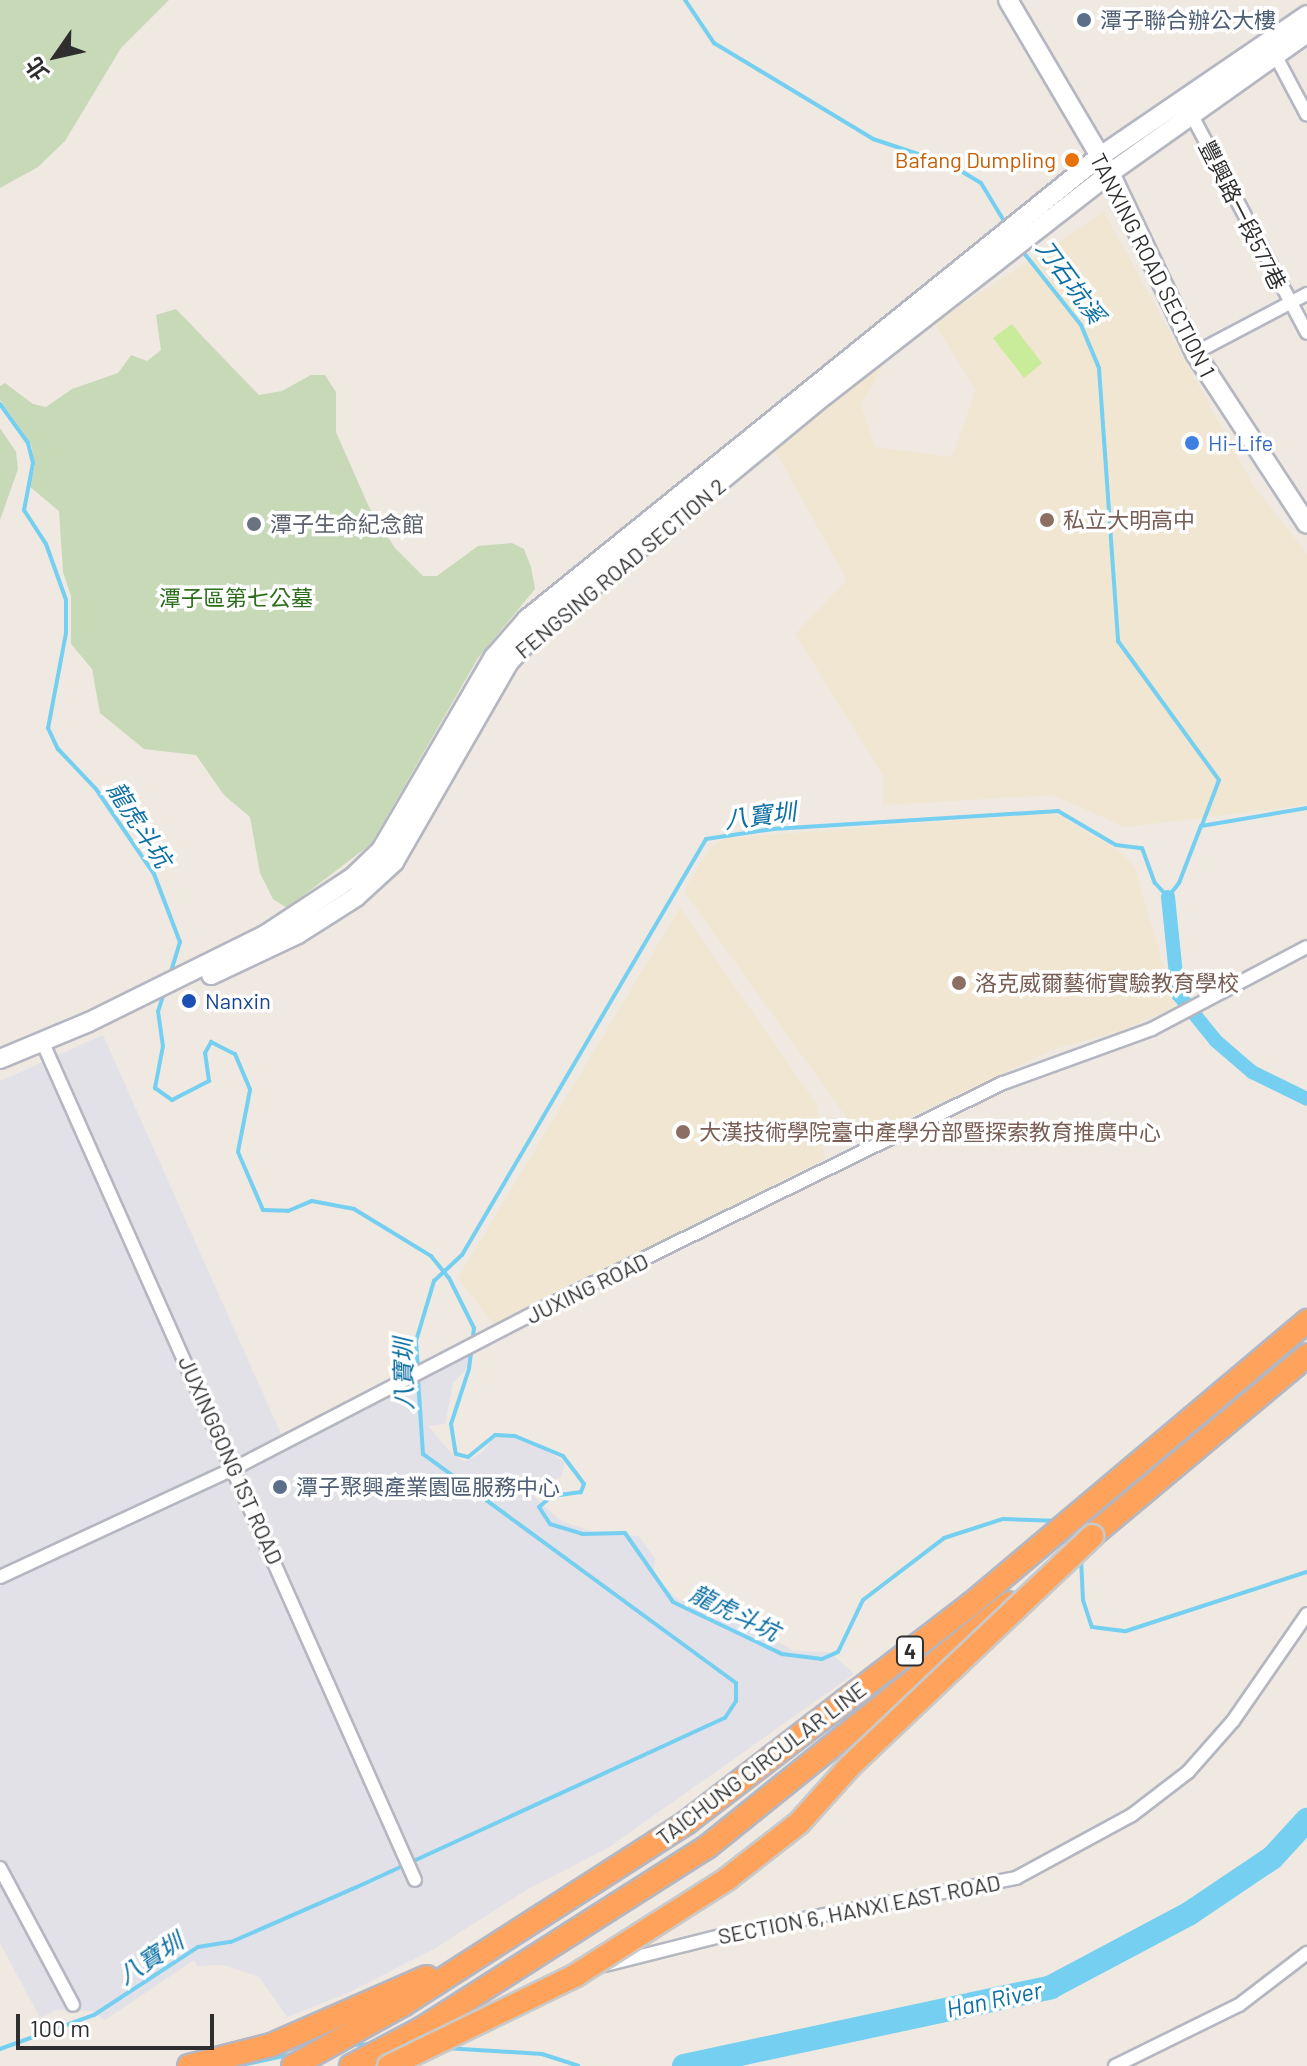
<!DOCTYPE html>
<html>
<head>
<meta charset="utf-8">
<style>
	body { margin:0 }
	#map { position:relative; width:1307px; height:2066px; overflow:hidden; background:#efe9e1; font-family:Barlow,"Noto Sans TC",sans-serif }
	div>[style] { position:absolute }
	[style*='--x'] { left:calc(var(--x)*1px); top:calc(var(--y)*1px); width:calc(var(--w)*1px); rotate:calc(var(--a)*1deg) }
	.industrial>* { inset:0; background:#e3e1e8 }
	.education>* { inset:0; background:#f0e6d1 }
	.cemetery>* { inset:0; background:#c8d9b8 }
	.pitch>* { inset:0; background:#c9ec9a }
	.stream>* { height:4px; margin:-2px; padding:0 2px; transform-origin:2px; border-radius:2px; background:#75cff0 }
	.canal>* { height:14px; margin:-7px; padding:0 7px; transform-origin:7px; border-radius:7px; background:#75cff0 }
	.river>* { height:24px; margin:-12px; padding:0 12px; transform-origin:12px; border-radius:12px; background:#75cff0 }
	.roads { filter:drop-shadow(2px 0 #b4b7c1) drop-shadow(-2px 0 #b4b7c1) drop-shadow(0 2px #b4b7c1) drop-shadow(0 -2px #b4b7c1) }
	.street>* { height:12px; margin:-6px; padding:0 6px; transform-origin:6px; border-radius:6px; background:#fff }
	.secondary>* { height:18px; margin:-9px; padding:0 9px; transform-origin:9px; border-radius:9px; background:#fff }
	.highway>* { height:22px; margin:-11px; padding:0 11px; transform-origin:11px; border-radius:11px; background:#ffa35c }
	.bridges { filter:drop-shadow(2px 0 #c9c9c9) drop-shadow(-2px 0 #c9c9c9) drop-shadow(0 2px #c9c9c9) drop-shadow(0 -2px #c9c9c9) }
	.highway-bridge>* { height:22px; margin:-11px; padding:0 11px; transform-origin:11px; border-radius:11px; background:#ffa35c }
	.dots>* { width:22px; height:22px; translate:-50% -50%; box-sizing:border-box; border:4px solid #fff; border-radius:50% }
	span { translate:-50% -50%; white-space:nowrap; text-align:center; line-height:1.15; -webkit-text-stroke:7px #fff; paint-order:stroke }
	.shield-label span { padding:2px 6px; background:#fff; border:2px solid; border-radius:6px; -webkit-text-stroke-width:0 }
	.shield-label { font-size:20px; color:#2e2e2e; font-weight:700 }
	.service-label { font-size:22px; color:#4e5e75 }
	.left { translate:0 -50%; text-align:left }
	.food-label { font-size:22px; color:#c56008 }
	.right { translate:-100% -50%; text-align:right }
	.street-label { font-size:22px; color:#2e2e2e }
	.shop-label { font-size:22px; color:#366cbe }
	.education-label { font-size:22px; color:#785e54 }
	.worship-label { font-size:22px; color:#5b616d }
	.park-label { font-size:22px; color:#2c6e1b }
	.transit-label { font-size:22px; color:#164399 }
	.water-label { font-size:24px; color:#0d6fa3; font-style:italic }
	.north { position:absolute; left:16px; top:16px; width:80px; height:80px; -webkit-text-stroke:6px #fff; paint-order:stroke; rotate:236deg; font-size:22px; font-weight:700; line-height:32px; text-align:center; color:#2e2e2e }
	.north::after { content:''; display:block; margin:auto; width:28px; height:36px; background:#2e2e2e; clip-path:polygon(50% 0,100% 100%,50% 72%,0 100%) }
	.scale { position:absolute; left:16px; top:2014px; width:198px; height:36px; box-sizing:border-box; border:4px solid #2e2e2e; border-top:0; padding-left:10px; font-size:24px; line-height:28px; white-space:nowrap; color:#2e2e2e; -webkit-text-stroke:6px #fff; paint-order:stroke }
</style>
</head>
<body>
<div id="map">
	<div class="industrial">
		<div style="clip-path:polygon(103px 1035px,281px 1434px,463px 1349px,472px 1363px,453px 1383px,445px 1424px,428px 1426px,452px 1454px,464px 1462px,483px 1452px,495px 1436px,522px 1437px,565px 1462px,561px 1478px,531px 1486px,529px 1492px,561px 1521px,600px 1534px,639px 1536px,655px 1559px,653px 1577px,680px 1601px,694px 1601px,716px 1622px,727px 1613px,794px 1651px,830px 1652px,854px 1674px,608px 1848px,528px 1889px,434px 1949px,348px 1993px,287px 2017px,259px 1977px,223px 1965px,197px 1966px,194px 1960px,105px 2020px,92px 2011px,57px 2010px,40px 2018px,0 1943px,0 1081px)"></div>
	</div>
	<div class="education">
		<div style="clip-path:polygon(1104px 212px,1253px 485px,1307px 554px,1307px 805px,1125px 827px,1053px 795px,883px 805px,883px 775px,795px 634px,847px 580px,775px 450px,884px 363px,861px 405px,875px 447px,952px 457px,976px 390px,934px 323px)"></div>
		<div style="clip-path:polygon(1055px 813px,1120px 852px,1135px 868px,1175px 1007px,1121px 1031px,1054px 1049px,868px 1137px,850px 1122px,684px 891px,710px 847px,726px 838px)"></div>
		<div style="clip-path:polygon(680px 908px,817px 1105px,824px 1159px,494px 1324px,458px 1278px)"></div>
	</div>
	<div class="cemetery">
		<div style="clip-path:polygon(0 0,169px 0,121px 48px,65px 141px,38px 167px,0 188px)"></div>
		<div style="clip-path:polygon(176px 309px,259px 395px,282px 391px,311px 375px,325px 375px,336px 392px,336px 432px,369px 507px,395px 548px,423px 576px,437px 576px,478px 546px,512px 543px,524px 549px,531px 567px,535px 589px,478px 658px,371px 844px,287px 908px,273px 899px,260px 873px,250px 817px,224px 795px,196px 755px,144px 749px,100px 713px,92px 669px,71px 644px,71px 596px,63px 572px,59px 511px,29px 486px,35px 466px,31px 444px,0 400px,0 386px,5px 383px,33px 404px,46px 407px,72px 389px,118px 373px,131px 355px,147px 361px,161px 350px,156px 315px)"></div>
		<div style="clip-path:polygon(0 428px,16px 452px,18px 469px,0 520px)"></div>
	</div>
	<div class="pitch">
		<div style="clip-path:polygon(1012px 324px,1042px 363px,1024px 378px,993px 338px)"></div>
	</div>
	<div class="stream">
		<div style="--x:685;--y:0;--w:52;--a:56"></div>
		<div style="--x:714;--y:43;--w:186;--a:31.1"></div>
		<div style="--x:873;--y:139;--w:82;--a:18.4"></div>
		<div style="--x:951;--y:165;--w:35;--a:31"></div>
		<div style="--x:981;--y:183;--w:50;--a:58.8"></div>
		<div style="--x:1020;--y:248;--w:98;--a:51.6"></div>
		<div style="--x:1081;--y:325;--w:47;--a:67.3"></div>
		<div style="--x:1099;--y:368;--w:274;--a:86"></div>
		<div style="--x:1118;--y:641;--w:172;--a:54"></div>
		<div style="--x:1219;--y:780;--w:48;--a:110.7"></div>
		<div style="--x:0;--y:404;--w:48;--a:54.3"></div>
		<div style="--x:28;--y:443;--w:21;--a:76"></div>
		<div style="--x:33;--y:463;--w:48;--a:100.8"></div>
		<div style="--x:24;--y:510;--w:40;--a:57.1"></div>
		<div style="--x:46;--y:544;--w:59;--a:70.3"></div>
		<div style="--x:66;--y:600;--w:33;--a:90"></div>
		<div style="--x:66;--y:633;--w:97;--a:100.7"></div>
		<div style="--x:48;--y:728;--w:23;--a:65"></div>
		<div style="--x:58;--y:749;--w:55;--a:46.5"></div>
		<div style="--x:96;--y:789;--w:103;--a:55.7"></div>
		<div style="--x:154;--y:874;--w:73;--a:69.1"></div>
		<div style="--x:180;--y:942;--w:37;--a:107"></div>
		<div style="--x:164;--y:993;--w:19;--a:108"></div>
		<div style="--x:158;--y:1011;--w:35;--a:82"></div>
		<div style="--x:163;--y:1046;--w:43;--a:100.8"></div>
		<div style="--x:155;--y:1088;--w:21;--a:35"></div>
		<div style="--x:172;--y:1100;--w:42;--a:-27.2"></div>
		<div style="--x:209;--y:1081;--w:28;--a:-98"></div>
		<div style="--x:205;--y:1053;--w:13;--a:-61"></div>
		<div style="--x:211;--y:1042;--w:27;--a:27"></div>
		<div style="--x:235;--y:1054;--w:39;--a:67"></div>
		<div style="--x:250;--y:1090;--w:63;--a:101"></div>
		<div style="--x:238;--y:1152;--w:63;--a:66.7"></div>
		<div style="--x:263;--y:1210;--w:25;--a:2"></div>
		<div style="--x:288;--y:1211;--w:26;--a:-23"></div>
		<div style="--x:312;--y:1201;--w:43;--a:10.8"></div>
		<div style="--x:354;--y:1209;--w:90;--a:31.4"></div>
		<div style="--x:431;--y:1256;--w:28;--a:51"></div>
		<div style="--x:449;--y:1278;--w:56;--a:63.4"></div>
		<div style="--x:474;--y:1328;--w:41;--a:97"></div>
		<div style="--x:469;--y:1369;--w:58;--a:108.1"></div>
		<div style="--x:451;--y:1424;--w:30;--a:81"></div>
		<div style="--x:456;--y:1454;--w:12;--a:14"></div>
		<div style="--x:468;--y:1457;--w:35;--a:-39"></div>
		<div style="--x:495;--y:1435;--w:20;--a:3"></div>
		<div style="--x:515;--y:1436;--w:52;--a:22.6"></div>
		<div style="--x:563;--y:1456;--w:35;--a:53"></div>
		<div style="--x:584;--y:1484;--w:9;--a:111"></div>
		<div style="--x:581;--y:1492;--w:29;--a:172"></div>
		<div style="--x:552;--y:1496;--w:17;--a:140"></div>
		<div style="--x:539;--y:1507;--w:20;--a:57"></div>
		<div style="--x:550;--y:1524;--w:34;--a:17"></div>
		<div style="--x:582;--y:1534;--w:43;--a:-1.3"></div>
		<div style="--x:625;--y:1533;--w:84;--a:55.2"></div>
		<div style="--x:673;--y:1602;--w:121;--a:25.5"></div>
		<div style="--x:782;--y:1654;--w:40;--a:7.1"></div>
		<div style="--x:822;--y:1659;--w:17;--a:-24"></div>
		<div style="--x:838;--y:1652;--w:58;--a:-64.3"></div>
		<div style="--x:863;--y:1600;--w:102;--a:-37.4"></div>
		<div style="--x:944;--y:1538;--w:62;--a:-17.9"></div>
		<div style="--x:1003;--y:1519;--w:57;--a:2"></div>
		<div style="--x:418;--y:1369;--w:28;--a:-94"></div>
		<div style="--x:416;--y:1341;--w:63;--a:-73.3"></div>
		<div style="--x:434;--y:1281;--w:38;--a:-43"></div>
		<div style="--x:462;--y:1255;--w:482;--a:-59.6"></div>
		<div style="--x:706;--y:839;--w:68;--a:-8.5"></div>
		<div style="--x:773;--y:829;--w:286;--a:-3.6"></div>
		<div style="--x:1058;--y:811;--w:67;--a:30.4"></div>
		<div style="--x:1116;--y:845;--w:26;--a:7"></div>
		<div style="--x:1142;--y:848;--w:37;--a:70"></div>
		<div style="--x:1155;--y:883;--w:19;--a:47"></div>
		<div style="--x:1168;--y:897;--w:18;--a:-52"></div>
		<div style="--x:1179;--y:883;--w:61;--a:-68.9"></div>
		<div style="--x:1201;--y:826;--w:108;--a:-9.6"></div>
		<div style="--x:1081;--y:1558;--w:42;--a:87.3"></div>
		<div style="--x:1083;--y:1600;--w:28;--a:72"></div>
		<div style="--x:1092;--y:1627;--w:34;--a:7"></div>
		<div style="--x:1126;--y:1631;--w:190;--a:-18.1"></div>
		<div style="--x:349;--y:2045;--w:23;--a:-2"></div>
		<div style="--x:445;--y:2048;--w:97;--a:3.5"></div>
		<div style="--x:542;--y:2054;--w:38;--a:18"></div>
		<div style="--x:0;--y:2049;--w:100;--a:-19.9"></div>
		<div style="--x:94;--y:2015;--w:124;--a:-33.2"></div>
		<div style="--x:198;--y:1947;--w:33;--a:-9"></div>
		<div style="--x:231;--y:1942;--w:137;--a:-23.6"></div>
		<div style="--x:357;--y:1887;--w:405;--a:-24.7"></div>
		<div style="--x:725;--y:1718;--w:20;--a:-57"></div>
		<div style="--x:736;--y:1701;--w:18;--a:-90"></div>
		<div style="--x:736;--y:1683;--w:388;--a:-143.8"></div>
		<div style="--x:423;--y:1454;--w:76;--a:-93.8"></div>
		<div style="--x:237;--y:2066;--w:57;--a:-12.1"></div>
	</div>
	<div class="canal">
		<div style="--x:1168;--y:897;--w:98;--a:84.1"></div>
		<div style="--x:1178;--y:994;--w:60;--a:51"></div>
		<div style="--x:1216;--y:1041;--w:48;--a:40.7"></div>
		<div style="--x:1252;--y:1072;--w:61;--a:26.1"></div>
	</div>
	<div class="river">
		<div style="--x:684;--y:2066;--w:375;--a:-12.1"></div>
		<div style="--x:1051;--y:1987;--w:157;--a:-28"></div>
		<div style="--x:1190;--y:1913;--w:99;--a:-33.9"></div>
		<div style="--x:1272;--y:1858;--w:52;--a:-47.4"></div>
	</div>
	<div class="roads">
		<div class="street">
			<div style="--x:1273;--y:51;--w:72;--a:62"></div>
			<div style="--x:1189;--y:110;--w:252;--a:62.1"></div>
			<div style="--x:1195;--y:353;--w:127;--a:-27.8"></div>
			<div style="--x:42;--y:1041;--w:918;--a:66.03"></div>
			<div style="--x:0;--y:1577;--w:259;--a:-24.9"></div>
			<div style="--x:235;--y:1468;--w:356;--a:-27.4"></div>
			<div style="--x:551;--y:1304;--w:503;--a:-26.06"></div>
			<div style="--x:1003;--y:1083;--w:158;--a:-19.9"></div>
			<div style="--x:1152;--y:1029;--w:175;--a:-27.9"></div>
			<div style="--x:0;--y:1868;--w:155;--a:61.9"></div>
			<div style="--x:605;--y:1965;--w:135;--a:-14.1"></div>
			<div style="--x:736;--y:1932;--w:285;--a:-10.9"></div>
			<div style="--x:1016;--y:1878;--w:132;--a:-28.5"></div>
			<div style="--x:1132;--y:1815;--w:71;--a:-37.5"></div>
			<div style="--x:1188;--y:1772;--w:68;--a:-48.6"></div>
			<div style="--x:1233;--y:1721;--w:130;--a:-55.3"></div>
			<div style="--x:1115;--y:2066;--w:138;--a:-26.2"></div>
			<div style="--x:1239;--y:2005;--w:86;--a:-37.4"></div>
		</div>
		<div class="secondary">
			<div style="--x:1008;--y:0;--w:201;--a:59.5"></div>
			<div style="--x:1110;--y:173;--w:199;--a:64.7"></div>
			<div style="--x:1195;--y:353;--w:204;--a:56.8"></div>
			<div style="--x:211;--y:975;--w:96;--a:-25.2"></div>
			<div style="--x:298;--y:934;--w:69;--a:-32.5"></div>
			<div style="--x:356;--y:897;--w:52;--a:-42.6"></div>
			<div style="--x:394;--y:862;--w:231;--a:-60.1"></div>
			<div style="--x:509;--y:662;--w:38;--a:-47"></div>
			<div style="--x:535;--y:634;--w:376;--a:-39.5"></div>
			<div style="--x:825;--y:395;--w:361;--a:-37.9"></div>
			<div style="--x:1110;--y:173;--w:242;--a:-35.4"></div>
			<div style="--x:0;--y:1059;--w:96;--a:-22.6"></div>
			<div style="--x:89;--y:1022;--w:196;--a:-26.3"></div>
			<div style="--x:265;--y:935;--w:105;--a:-33.4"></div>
			<div style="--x:353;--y:877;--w:39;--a:-44"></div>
			<div style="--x:381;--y:850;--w:224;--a:-59.7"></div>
			<div style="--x:494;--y:657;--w:50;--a:-49"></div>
			<div style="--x:527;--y:619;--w:735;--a:-38.93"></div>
			<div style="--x:1099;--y:157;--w:252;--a:-34.3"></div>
		</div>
		<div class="highway">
			<div style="--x:1077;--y:1548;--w:300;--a:-39.9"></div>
			<div style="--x:189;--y:2066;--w:85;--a:-14.4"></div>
			<div style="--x:271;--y:2045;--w:170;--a:-23.6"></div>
			<div style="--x:293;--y:2066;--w:127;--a:-29.2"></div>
			<div style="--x:404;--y:2004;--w:336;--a:-32.7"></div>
			<div style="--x:687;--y:1822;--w:357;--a:-37.5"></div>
			<div style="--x:970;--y:1605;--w:441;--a:-40.1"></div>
			<div style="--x:351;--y:2066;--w:79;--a:-27.9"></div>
			<div style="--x:421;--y:2029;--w:339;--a:-32.5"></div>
			<div style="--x:707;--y:1847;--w:388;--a:-38.9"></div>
		</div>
	</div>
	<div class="bridges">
		<div class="highway-bridge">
			<div style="--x:389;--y:2066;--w:208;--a:-25.9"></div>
			<div style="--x:576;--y:1975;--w:179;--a:-32.4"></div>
			<div style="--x:727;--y:1879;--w:91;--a:-37.9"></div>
			<div style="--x:799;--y:1823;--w:76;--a:-48.2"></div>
			<div style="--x:850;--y:1766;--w:334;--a:-43.5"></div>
		</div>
	</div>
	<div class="dots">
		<div style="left:1084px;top:20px;background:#5c6f8a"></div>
		<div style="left:1072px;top:160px;background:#e8710a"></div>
		<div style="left:1192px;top:443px;background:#3f7fe0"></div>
		<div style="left:1047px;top:520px;background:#8d6e63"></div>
		<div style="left:254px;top:524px;background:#6b7280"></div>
		<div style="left:959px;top:983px;background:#8d6e63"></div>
		<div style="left:189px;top:1001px;background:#1a4fb4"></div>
		<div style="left:683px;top:1132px;background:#8d6e63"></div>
		<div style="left:280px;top:1487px;background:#5c6f8a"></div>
	</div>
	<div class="shield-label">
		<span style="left:910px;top:1651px">4</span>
	</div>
	<div class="service-label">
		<span class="left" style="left:1100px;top:20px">潭子聯合辦公大樓</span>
		<span class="left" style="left:296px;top:1487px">潭子聚興產業園區服務中心</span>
	</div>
	<div class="food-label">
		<span class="right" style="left:1056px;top:160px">Bafang Dumpling</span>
	</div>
	<div class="street-label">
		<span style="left:1243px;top:215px;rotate:63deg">豐興路一段577巷</span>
		<span style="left:1153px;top:265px;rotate:63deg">TANXING ROAD SECTION 1</span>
		<span style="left:620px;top:568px;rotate:-40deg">FENGSING ROAD SECTION 2</span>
		<span style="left:587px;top:1288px;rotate:-26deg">JUXING ROAD</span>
		<span style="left:231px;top:1460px;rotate:66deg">JUXINGGONG 1ST ROAD</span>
		<span style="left:761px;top:1763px;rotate:-37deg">TAICHUNG CIRCULAR LINE</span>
		<span style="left:859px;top:1909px;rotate:-11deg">SECTION 6, HANXI EAST ROAD</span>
	</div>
	<div class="shop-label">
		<span class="left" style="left:1208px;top:443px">Hi-Life</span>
	</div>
	<div class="education-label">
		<span class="left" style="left:1063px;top:520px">私立大明高中</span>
		<span class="left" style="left:975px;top:983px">洛克威爾藝術實驗教育學校</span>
		<span class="left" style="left:699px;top:1132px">大漢技術學院臺中產學分部暨探索教育推廣中心</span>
	</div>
	<div class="worship-label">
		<span class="left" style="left:270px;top:524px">潭子生命紀念館</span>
	</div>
	<div class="park-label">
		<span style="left:236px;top:598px">潭子區第七公墓</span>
	</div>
	<div class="transit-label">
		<span class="left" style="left:205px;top:1001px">Nanxin</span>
	</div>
	<div class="water-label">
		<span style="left:1071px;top:281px;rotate:54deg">刀石坑溪</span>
		<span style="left:760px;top:815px;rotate:-7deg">八寶圳</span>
		<span style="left:140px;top:824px;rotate:57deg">龍虎斗坑</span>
		<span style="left:403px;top:1374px;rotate:-91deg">八寶圳</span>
		<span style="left:735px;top:1612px;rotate:26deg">龍虎斗坑</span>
		<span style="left:150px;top:1958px;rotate:-33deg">八寶圳</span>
		<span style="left:994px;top:1999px;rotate:-12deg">Han River</span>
	</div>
	<div class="north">北</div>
	<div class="scale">100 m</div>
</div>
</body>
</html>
